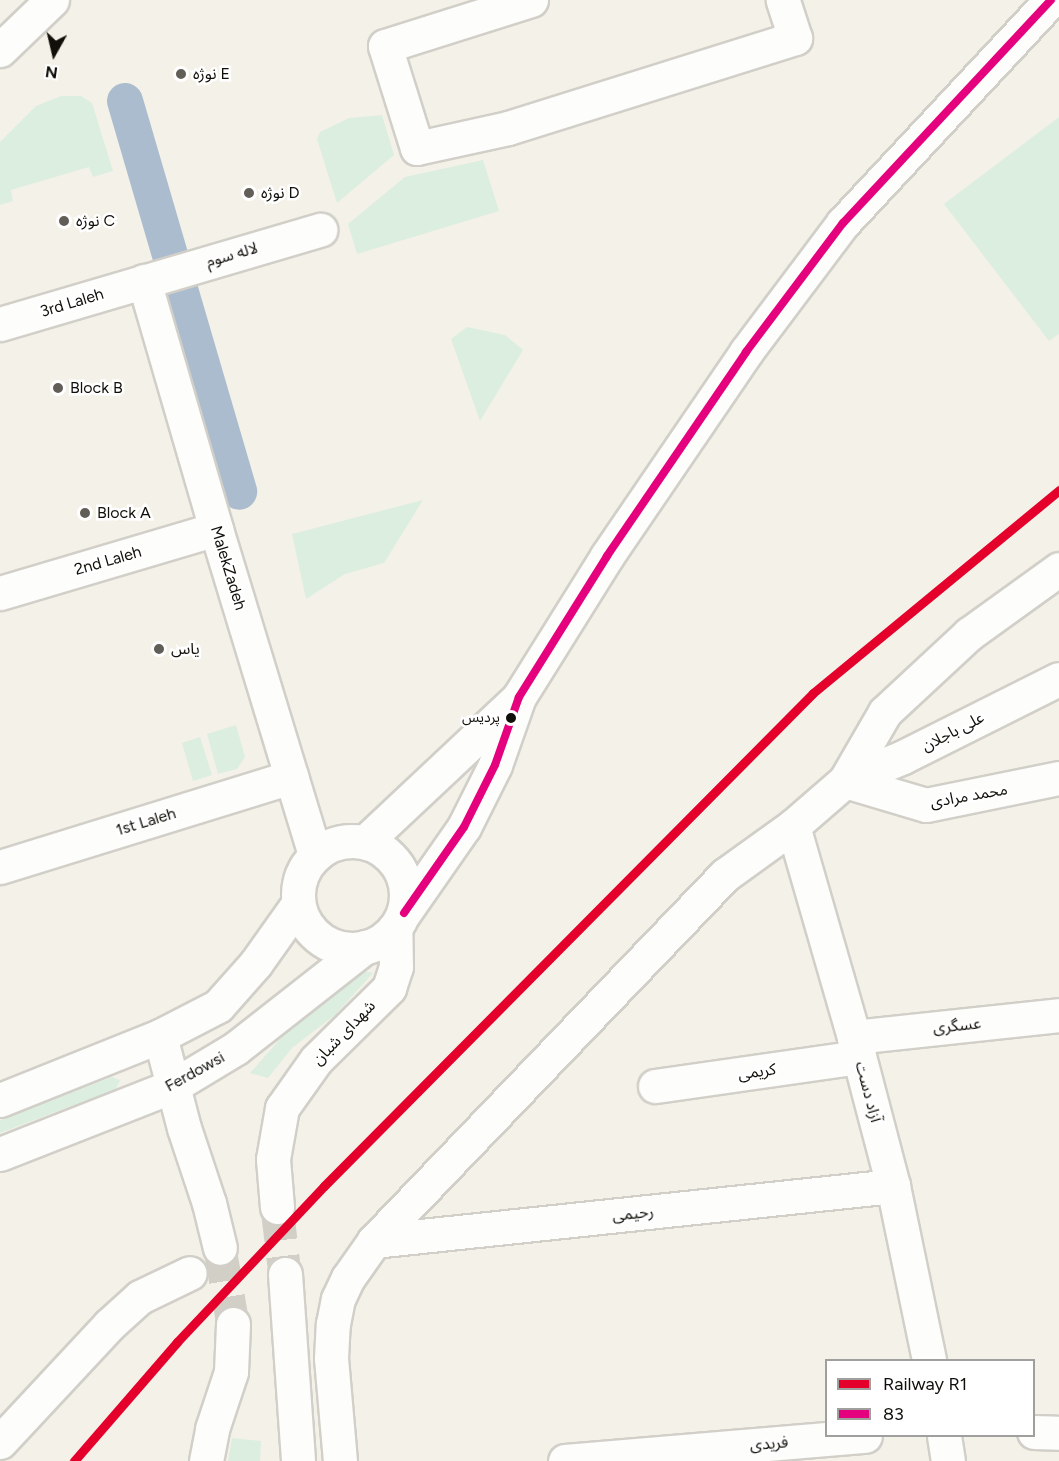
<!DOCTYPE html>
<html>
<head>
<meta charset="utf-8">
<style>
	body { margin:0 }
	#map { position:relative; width:1059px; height:1461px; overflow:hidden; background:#f4f1e8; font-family:Figtree,"Noto Sans Arabic",sans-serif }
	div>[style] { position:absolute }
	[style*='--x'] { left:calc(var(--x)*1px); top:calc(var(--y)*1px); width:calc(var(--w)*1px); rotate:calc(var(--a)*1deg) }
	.green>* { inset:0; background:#dceee0 }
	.canal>* { height:36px; margin:-18px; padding:0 18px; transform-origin:18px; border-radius:18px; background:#acbccf }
	.minor-tunnel>* { height:33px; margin-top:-16.5px; transform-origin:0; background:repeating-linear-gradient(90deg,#d2cfc7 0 33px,transparent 0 49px) }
	.roads { filter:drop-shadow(2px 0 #d1cfc8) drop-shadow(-2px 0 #d1cfc8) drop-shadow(0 2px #d1cfc8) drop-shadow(0 -2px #d1cfc8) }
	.minor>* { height:33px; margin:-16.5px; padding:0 16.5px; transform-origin:16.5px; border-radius:16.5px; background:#fdfdfc }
	.minor>.ring { margin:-16.5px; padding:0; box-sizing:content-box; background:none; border:33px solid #fdfdfc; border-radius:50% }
	.bus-1>* { height:8px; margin:-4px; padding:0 4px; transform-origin:4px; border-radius:4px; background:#e5007d }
	.rail-1>* { height:9px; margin:-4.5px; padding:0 4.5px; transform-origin:4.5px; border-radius:4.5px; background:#e4002b }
	.dots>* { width:16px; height:16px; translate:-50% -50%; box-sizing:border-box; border:3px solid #fff; border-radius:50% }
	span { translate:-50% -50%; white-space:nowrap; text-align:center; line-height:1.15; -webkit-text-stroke:5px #fff; paint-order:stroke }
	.bus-label { font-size:14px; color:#100f09 }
	.right { translate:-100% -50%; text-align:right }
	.poi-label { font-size:16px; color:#100f09 }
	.left { translate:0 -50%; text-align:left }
	.street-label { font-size:16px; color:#100f09 }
	.legend { position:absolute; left:825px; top:1359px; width:210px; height:78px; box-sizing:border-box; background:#fff; border:2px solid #9f9f9d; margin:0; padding:8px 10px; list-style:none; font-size:18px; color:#100f09 }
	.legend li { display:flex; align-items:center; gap:12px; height:30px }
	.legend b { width:30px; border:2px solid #9f9f9d }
	.north { position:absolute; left:24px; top:24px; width:60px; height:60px; -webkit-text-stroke:4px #fff; paint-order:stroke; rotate:188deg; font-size:16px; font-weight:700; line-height:24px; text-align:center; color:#100f09 }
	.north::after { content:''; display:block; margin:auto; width:21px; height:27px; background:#100f09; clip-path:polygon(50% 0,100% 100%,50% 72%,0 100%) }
</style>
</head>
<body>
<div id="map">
	<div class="green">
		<div style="clip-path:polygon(61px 96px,81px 96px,92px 103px,113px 171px,93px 177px,89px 167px,11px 190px,13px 201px,0 205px,0 142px,36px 106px)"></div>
		<div style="clip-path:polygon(382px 115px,394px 155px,337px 203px,317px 139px,320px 132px,349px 118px)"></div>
		<div style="clip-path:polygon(1059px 117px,1059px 334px,1049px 341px,944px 204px)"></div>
		<div style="clip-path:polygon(483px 160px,499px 211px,357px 254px,348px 224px,405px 177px)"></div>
		<div style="clip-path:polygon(467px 327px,505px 335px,523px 350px,480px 421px,451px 339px)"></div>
		<div style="clip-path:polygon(423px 500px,384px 563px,345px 574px,306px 599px,292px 534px)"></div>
		<div style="clip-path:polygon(236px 725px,245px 757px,237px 769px,218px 774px,207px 734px)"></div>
		<div style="clip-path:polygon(200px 737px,212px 775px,193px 781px,182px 743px)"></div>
		<div style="clip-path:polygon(364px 971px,373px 973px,335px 1015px,292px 1048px,268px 1078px,250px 1073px,296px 1021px)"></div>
		<div style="clip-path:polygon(112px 1077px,120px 1080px,116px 1089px,0 1133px,0 1120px)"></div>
		<div style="clip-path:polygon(232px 1438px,261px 1441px,260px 1461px,228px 1461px)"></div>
	</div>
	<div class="canal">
		<div style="--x:125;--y:101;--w:407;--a:73.7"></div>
	</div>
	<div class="minor-tunnel">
		<div style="--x:277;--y:1207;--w:67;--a:83.2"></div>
		<div style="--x:220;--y:1248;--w:77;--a:80.3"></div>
	</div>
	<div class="roads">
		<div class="minor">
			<div style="--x:531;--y:0;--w:153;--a:162.5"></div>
			<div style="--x:385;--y:46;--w:107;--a:72.6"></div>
			<div style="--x:417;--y:148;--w:93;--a:-12.4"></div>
			<div style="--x:508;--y:128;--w:301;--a:-17.4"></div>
			<div style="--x:795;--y:38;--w:40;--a:-108"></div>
			<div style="--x:0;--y:50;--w:72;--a:-43.9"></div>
			<div style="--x:144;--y:281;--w:258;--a:73.8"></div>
			<div style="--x:216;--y:529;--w:341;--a:73.1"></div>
			<div style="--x:0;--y:324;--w:334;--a:-16.4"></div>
			<div style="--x:0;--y:593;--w:225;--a:-16.5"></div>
			<div style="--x:845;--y:781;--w:63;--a:-22.5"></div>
			<div style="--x:903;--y:757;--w:174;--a:-26.6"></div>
			<div style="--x:845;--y:781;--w:84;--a:16.5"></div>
			<div style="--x:926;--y:805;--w:136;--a:-11.5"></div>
			<div style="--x:793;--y:826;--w:220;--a:73.9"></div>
			<div style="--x:854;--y:1037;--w:154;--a:75.3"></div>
			<div style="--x:893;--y:1186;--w:178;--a:78.3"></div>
			<div class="ring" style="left:298px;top:841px;width:75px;height:75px"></div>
			<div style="--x:365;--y:842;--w:206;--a:-43.2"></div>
			<div style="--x:0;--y:867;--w:305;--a:-17.2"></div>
			<div style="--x:404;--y:913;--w:105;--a:-55.1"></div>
			<div style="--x:464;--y:827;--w:69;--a:-63.4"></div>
			<div style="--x:495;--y:765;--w:72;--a:-70.6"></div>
			<div style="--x:519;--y:697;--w:166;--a:-58"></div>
			<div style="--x:607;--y:556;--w:247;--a:-55.7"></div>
			<div style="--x:746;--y:352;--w:161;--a:-53.1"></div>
			<div style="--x:843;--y:223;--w:305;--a:-47"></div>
			<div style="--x:160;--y:1036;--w:95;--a:75.4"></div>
			<div style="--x:184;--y:1128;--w:79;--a:71.6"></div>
			<div style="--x:209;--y:1203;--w:46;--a:76.3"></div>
			<div style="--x:854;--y:1037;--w:206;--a:-6.1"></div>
			<div style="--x:655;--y:1086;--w:206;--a:-8.1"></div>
			<div style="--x:0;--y:1100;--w:172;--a:-21.8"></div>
			<div style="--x:160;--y:1036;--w:65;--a:-27.3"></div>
			<div style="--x:218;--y:1006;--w:57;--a:-48.5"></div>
			<div style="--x:256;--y:963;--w:72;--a:-54.6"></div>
			<div style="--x:0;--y:1154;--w:186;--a:-21.5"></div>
			<div style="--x:173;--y:1086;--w:74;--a:-31.1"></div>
			<div style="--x:236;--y:1048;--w:164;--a:-38.1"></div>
			<div style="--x:277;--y:1207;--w:48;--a:-94.8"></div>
			<div style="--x:273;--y:1159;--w:52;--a:-80"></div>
			<div style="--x:282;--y:1108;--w:59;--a:-54.7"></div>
			<div style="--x:316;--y:1060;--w:103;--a:-44.6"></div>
			<div style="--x:389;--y:988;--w:22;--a:-72"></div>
			<div style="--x:396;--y:967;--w:39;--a:-91"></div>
			<div style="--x:374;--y:1241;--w:522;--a:-6.05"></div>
			<div style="--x:285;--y:1274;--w:187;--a:86"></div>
			<div style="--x:1034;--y:1432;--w:25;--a:2"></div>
			<div style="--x:944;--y:1436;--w:25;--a:81"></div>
			<div style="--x:0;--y:1442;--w:160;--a:-47"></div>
			<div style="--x:109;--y:1325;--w:42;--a:-42.1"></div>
			<div style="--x:140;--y:1297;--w:55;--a:-25.6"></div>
			<div style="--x:206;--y:1461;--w:33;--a:-79"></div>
			<div style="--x:212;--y:1429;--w:60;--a:-71.6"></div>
			<div style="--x:231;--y:1372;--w:48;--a:-87.6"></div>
			<div style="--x:340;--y:1461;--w:103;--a:-95"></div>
			<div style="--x:331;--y:1358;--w:34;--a:-87"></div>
			<div style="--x:333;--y:1324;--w:25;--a:-79"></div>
			<div style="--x:338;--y:1299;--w:23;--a:-65"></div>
			<div style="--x:348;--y:1278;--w:45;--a:-54.9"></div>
			<div style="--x:374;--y:1241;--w:507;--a:-46.2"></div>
			<div style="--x:725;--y:875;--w:84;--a:-35.8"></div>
			<div style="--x:793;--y:826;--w:69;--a:-40.9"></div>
			<div style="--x:845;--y:781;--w:80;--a:-59.9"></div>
			<div style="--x:885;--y:712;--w:115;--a:-42.9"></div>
			<div style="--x:969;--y:634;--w:111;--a:-35.8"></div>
			<div style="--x:565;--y:1461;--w:301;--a:-4.8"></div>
		</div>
	</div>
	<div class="bus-1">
		<div style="--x:404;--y:913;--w:105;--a:-55.1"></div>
		<div style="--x:464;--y:827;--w:69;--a:-63.4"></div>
		<div style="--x:495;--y:765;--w:72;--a:-70.6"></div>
		<div style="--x:519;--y:697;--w:166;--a:-58"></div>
		<div style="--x:607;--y:556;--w:247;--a:-55.7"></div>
		<div style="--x:746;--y:352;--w:161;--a:-53.1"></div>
		<div style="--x:843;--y:223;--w:305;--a:-47"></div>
	</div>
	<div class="rail-1">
		<div style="--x:74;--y:1461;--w:157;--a:-49.1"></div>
		<div style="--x:177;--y:1342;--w:214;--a:-46.7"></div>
		<div style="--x:324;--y:1186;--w:694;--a:-45.23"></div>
		<div style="--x:813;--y:693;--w:319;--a:-39.5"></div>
	</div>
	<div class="dots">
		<div style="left:181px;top:74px;background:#605e57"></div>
		<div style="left:249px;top:193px;background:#605e57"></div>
		<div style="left:64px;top:221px;background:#605e57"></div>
		<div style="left:58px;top:388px;background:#605e57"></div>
		<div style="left:85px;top:513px;background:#605e57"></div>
		<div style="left:159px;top:649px;background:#605e57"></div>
		<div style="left:511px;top:718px;background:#100f09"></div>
	</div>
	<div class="bus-label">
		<span class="right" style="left:500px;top:718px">پردیس</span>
	</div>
	<div class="poi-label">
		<span class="left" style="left:193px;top:74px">نوژه E</span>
		<span class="left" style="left:261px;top:193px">نوژه D</span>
		<span class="left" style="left:76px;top:221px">نوژه C</span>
		<span class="left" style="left:70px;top:388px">Block B</span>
		<span class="left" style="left:97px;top:513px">Block A</span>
		<span class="left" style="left:171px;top:649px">یاس</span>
	</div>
	<div class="street-label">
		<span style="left:232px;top:255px;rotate:-16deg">لاله سوم</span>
		<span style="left:72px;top:303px;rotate:-17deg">3rd Laleh</span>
		<span style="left:108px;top:561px;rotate:-16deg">2nd Laleh</span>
		<span style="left:228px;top:568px;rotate:73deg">MalekZadeh</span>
		<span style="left:953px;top:732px;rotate:-27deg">علی باجلان</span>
		<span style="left:969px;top:796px;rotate:-10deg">محمد مرادی</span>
		<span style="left:146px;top:822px;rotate:-17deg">1st Laleh</span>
		<span style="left:957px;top:1026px;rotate:-6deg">عسگری</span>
		<span style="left:344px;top:1033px;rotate:-46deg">شهدای شبان</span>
		<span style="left:195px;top:1072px;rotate:-29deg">Ferdowsi</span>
		<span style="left:757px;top:1072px;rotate:-8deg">کریمی</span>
		<span style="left:868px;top:1092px;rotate:75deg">آزاد دست</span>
		<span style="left:633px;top:1214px;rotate:-6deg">رحیمی</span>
		<span style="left:769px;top:1444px;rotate:-5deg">فریدی</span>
	</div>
	<ul class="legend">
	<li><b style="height:8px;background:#e4002b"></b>Railway R1</li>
	<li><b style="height:8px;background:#e5007d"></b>83</li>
	</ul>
	<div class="north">N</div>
</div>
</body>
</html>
